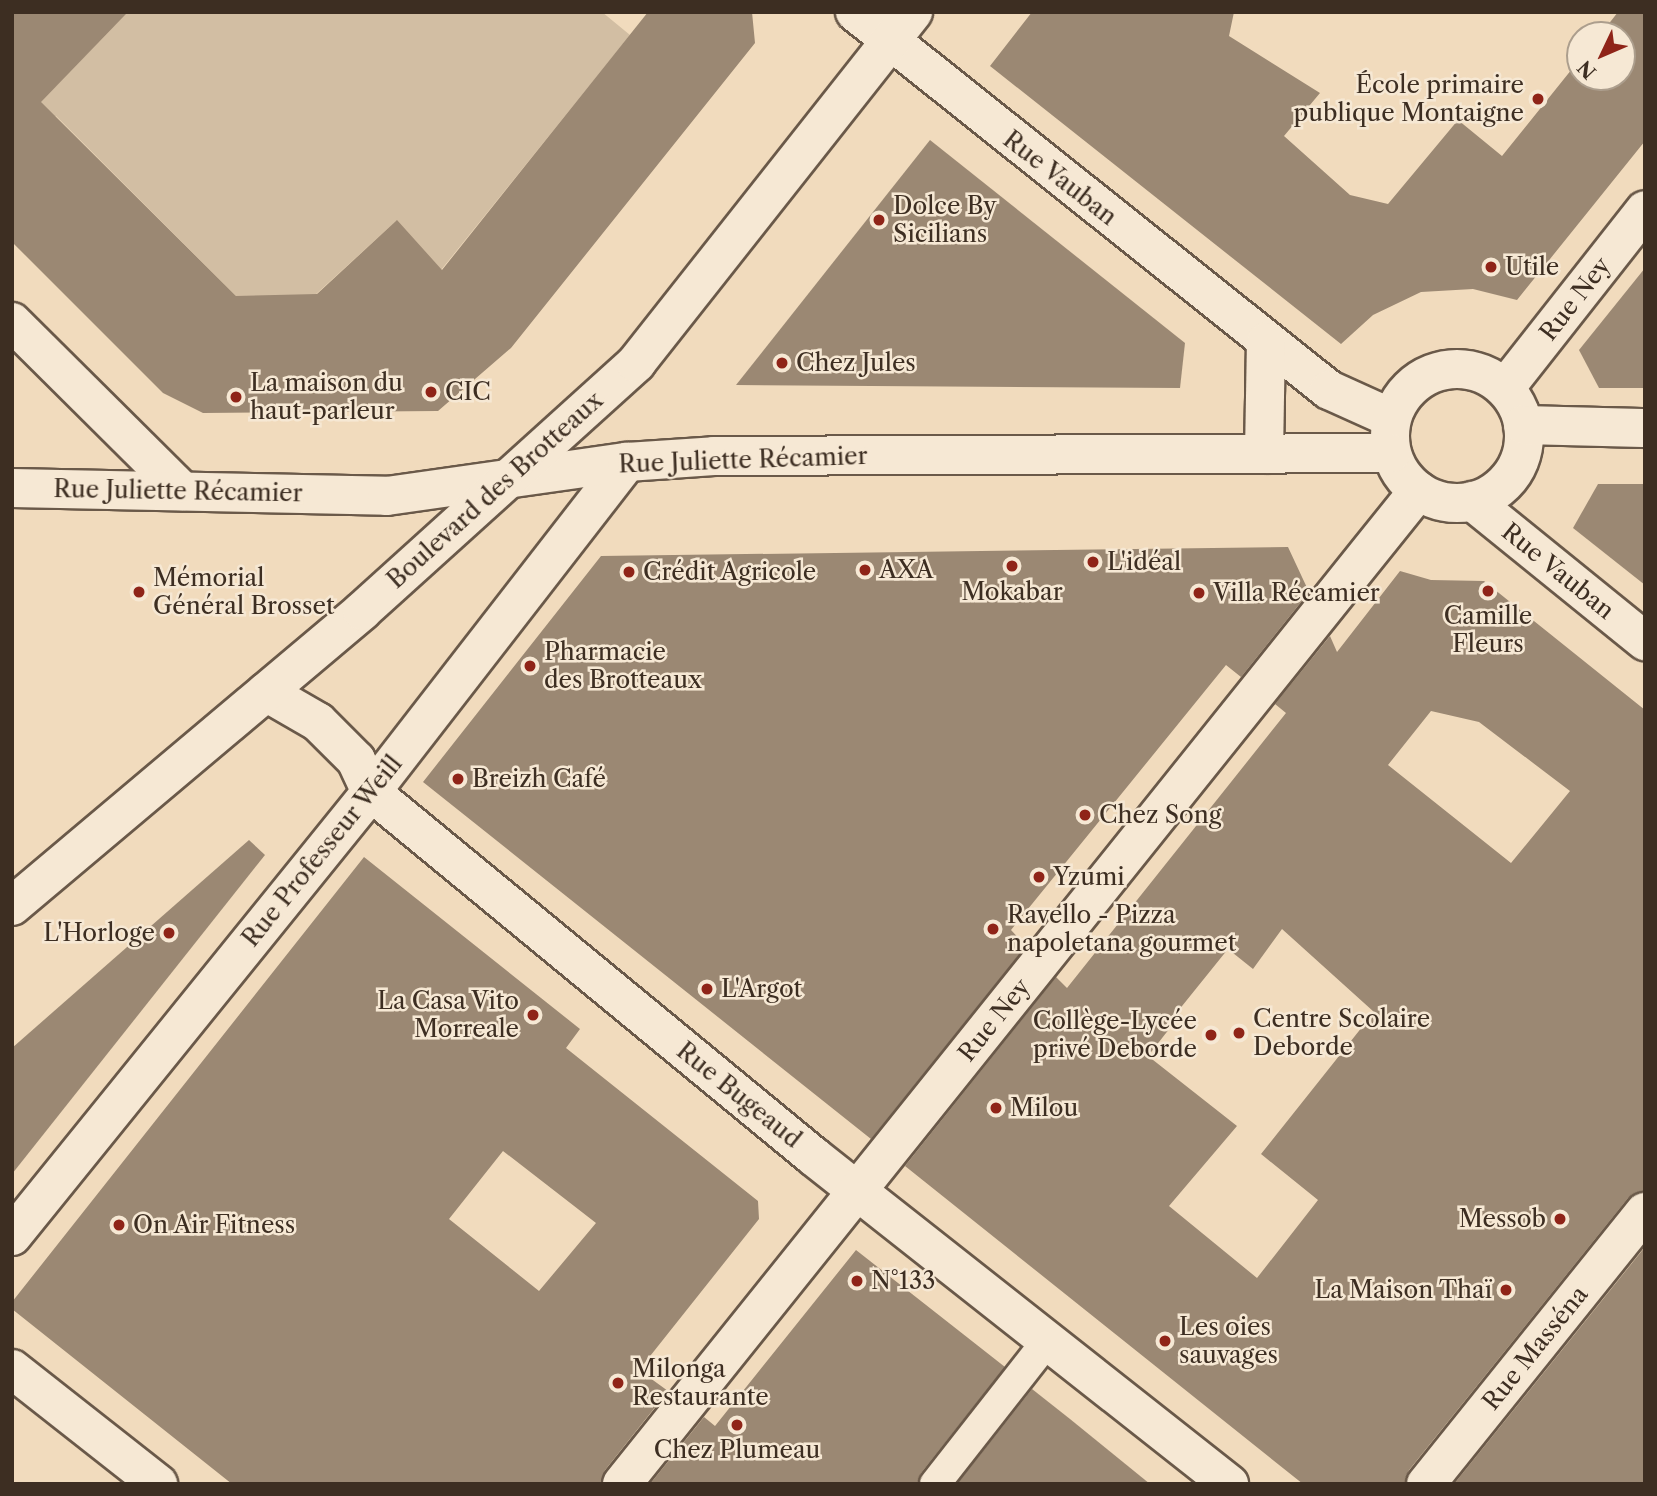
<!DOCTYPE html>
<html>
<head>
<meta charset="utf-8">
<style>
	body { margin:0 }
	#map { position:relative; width:1657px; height:1496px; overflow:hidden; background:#f1dbbd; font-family:"Libre Caslon Text",serif }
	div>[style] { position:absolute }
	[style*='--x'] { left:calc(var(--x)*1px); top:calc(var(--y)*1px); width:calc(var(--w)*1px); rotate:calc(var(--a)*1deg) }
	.green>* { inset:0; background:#d2bea3 }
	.building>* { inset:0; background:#9b8873 }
	.roads { filter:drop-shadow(2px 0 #6a5949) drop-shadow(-2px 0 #6a5949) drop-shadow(0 2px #6a5949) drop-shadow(0 -2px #6a5949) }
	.service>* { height:30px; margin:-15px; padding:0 15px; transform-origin:15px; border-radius:15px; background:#f6e8d4 }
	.pedestrian>* { height:38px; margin:-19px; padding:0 19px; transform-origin:19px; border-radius:19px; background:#f6e8d4 }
	.minor>* { height:38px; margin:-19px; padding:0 19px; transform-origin:19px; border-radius:19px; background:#f6e8d4 }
	.tertiary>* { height:38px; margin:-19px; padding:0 19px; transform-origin:19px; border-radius:19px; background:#f6e8d4 }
	.secondary>* { height:38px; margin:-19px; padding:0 19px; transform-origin:19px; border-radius:19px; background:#f6e8d4 }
	.secondary>.ring { margin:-19px; padding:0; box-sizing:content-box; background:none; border:38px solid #f6e8d4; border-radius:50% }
	.dots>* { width:19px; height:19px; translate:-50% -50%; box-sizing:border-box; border:4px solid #f6e8d4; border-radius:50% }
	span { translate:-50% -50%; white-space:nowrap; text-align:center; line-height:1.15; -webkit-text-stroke:5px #f6e8d4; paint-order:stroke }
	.poi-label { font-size:24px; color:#3d2e22 }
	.right { translate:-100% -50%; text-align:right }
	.left { translate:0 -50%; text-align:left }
	.street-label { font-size:24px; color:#3d2e22 }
	.frame { position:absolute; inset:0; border:14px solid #3d2e22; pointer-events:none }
	.north { position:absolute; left:1566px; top:21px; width:70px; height:70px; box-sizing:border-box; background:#f6e8d4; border:2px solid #ac9e8d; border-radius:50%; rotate:226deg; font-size:19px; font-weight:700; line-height:28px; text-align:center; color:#3d2e22 }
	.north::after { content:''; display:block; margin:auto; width:24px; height:32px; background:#8f2418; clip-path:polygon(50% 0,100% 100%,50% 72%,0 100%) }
</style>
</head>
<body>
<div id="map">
	<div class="green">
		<div style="clip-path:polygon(128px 12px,602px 12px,630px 35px,441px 270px,396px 221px,314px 296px,236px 296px,56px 116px,40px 127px,34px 73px,48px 88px,55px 87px)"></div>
	</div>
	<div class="building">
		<div style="clip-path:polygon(12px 12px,128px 12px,41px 102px,236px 296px,317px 294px,397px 220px,442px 270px,648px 12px,752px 12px,755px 43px,511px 348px,438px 411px,203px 413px,163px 393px,12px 242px)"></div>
		<div style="clip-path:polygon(1032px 12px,1234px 12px,1229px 36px,1320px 93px,1284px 136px,1350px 195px,1388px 204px,1458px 120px,1502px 156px,1580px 59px,1580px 77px,1622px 77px,1622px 35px,1600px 35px,1618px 12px,1645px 12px,1645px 141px,1517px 300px,1473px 289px,1421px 292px,1373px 315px,1341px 344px,990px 66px)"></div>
		<div style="clip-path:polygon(930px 140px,1185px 343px,1180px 388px,736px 385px)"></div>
		<div style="clip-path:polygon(1645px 268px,1645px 388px,1599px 388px,1579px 350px)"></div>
		<div style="clip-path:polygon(1598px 484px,1645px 484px,1645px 585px,1573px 528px)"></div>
		<div style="clip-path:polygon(1288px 547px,1309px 592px,1241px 677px,1226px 665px,1011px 930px,1026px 946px,871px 1139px,423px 782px,601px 556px)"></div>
		<div style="clip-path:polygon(evenodd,1400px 571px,1431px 580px,1484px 581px,1645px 710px,1645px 1191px,1628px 1198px,1409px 1470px,1405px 1484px,1303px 1484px,905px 1166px,1056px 977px,1067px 988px,1286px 713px,1275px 704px,1330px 636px,1337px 652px,1400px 571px,1431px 711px,1479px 722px,1570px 791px,1511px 863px,1388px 765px,1431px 711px,1400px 571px,1282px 929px,1374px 1012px,1261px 1154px,1318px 1200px,1257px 1278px,1169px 1206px,1237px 1126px,1148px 1056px,1177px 1019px,1174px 1016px,1228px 949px,1253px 969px,1282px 929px)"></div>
		<div style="clip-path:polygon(249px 840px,265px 855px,12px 1174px,12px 1048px)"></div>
		<div style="clip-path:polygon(evenodd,364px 857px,580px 1029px,566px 1048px,758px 1201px,759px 1219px,639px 1370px,668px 1391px,605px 1470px,601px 1484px,232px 1484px,12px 1309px,12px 1302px,364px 857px,503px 1151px,596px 1223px,539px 1291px,449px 1219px,503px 1151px)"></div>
		<div style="clip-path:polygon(1645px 1247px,1645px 1484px,1454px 1484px)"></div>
		<div style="clip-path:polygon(856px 1250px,1005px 1367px,921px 1473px,918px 1484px,650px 1484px,704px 1417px,715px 1426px)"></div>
		<div style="clip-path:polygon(1032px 1389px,1070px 1419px,1150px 1484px,957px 1484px)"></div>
	</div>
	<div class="roads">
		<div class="service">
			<div style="--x:935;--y:1484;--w:182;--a:-51.9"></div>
		</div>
		<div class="pedestrian">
			<div style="--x:371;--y:792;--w:418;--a:-52.2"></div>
		</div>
		<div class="minor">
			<div style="--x:12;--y:322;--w:240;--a:44.8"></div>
			<div style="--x:1505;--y:388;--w:226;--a:-51.8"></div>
			<div style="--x:266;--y:692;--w:60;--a:30"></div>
			<div style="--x:318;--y:722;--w:54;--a:45"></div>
			<div style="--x:356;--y:760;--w:35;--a:65"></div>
			<div style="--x:371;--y:792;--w:573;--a:39.47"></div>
			<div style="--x:813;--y:1156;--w:530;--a:38.25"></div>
			<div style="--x:12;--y:1236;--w:571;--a:-51.04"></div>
			<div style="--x:12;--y:1369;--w:186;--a:38.2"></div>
			<div style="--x:622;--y:1484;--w:1273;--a:-51.28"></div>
			<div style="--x:1426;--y:1484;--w:349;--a:-51.2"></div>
		</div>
		<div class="tertiary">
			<div style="--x:855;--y:12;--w:606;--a:38.57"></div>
			<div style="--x:1329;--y:390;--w:68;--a:24.3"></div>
			<div style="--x:1264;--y:454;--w:112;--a:-89"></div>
			<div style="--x:1472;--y:501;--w:223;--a:39"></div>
		</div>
		<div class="secondary">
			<div class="ring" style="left:1390px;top:369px;width:96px;height:96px"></div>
			<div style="--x:1523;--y:425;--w:122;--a:1.4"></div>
			<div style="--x:12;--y:488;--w:375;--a:1.2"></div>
			<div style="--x:387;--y:496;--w:242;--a:-8.1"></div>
			<div style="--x:627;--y:462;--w:87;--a:-3.9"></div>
			<div style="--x:714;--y:456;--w:677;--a:-0.25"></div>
			<div style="--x:12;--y:906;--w:458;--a:-40.1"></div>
			<div style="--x:362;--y:611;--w:370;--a:-42.1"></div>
			<div style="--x:636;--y:363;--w:447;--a:-51.7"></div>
		</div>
	</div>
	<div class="dots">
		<div style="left:1538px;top:99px;background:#8f2418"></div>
		<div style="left:879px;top:220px;background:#8f2418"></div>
		<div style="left:1491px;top:267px;background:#8f2418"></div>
		<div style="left:782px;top:363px;background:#8f2418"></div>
		<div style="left:431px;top:392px;background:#8f2418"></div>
		<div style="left:236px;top:397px;background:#8f2418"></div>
		<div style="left:1093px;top:562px;background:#8f2418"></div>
		<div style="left:1012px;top:566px;background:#8f2418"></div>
		<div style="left:865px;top:570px;background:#8f2418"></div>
		<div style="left:629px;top:572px;background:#8f2418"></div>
		<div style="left:1488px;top:591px;background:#8f2418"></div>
		<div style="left:139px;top:592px;background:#8f2418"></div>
		<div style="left:1199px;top:593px;background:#8f2418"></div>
		<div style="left:530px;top:666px;background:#8f2418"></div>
		<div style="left:458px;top:779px;background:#8f2418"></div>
		<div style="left:1085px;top:815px;background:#8f2418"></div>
		<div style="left:1039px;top:877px;background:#8f2418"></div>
		<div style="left:993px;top:929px;background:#8f2418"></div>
		<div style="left:169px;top:933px;background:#8f2418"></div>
		<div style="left:707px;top:989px;background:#8f2418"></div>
		<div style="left:533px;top:1015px;background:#8f2418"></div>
		<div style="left:1239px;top:1033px;background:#8f2418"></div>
		<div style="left:1211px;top:1035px;background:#8f2418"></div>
		<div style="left:996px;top:1108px;background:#8f2418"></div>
		<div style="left:1560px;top:1219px;background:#8f2418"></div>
		<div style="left:119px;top:1225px;background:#8f2418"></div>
		<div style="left:857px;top:1281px;background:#8f2418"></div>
		<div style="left:1506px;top:1290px;background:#8f2418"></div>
		<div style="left:1165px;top:1341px;background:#8f2418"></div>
		<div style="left:618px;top:1383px;background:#8f2418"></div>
		<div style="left:737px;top:1425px;background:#8f2418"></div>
	</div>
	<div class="poi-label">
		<span class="right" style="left:1524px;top:99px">École primaire<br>publique Montaigne</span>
		<span class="left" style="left:893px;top:220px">Dolce By<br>Sicilians</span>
		<span class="left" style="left:1505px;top:267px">Utile</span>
		<span class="left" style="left:796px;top:363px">Chez Jules</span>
		<span class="left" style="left:250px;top:397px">La maison du<br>haut-parleur</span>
		<span class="left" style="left:445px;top:392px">CIC</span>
		<span class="left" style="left:1107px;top:562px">L'idéal</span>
		<span class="left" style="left:879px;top:570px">AXA</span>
		<span class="left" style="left:643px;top:572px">Crédit Agricole</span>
		<span class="left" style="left:153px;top:592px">Mémorial<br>Général Brosset</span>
		<span style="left:1012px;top:592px">Mokabar</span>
		<span class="left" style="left:1213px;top:593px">Villa Récamier</span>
		<span style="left:1488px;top:630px">Camille<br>Fleurs</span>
		<span class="left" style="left:544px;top:666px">Pharmacie<br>des Brotteaux</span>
		<span class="left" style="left:472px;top:779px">Breizh Café</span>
		<span class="left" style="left:1099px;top:815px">Chez Song</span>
		<span class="left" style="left:1053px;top:877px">Yzumi</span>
		<span class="left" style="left:1007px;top:929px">Ravello - Pizza<br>napoletana gourmet</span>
		<span class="right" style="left:155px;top:933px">L'Horloge</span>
		<span class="left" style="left:721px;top:989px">L'Argot</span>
		<span class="right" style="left:519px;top:1015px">La Casa Vito<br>Morreale</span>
		<span class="left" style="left:1253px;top:1033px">Centre Scolaire<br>Deborde</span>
		<span class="right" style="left:1197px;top:1035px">Collège-Lycée<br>privé Deborde</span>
		<span class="left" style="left:1010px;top:1108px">Milou</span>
		<span class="right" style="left:1546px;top:1219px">Messob</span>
		<span class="left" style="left:133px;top:1225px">On Air Fitness</span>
		<span class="left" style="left:871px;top:1281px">N°133</span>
		<span class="right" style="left:1492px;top:1290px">La Maison Thaï</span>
		<span class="left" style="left:1179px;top:1341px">Les oies<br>sauvages</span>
		<span class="left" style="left:632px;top:1383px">Milonga<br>Restaurante</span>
		<span style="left:737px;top:1450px">Chez Plumeau</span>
	</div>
	<div class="street-label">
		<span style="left:1060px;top:178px;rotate:38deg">Rue Vauban</span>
		<span style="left:1575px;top:299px;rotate:-52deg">Rue Ney</span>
		<span style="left:743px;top:460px;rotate:-2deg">Rue Juliette Récamier</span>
		<span style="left:495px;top:490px;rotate:-42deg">Boulevard des Brotteaux</span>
		<span style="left:178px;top:491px;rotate:1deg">Rue Juliette Récamier</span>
		<span style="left:1558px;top:571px;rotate:39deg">Rue Vauban</span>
		<span style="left:322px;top:851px;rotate:-51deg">Rue Professeur Weill</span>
		<span style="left:994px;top:1020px;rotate:-51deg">Rue Ney</span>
		<span style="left:739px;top:1095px;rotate:39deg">Rue Bugeaud</span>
		<span style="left:1535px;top:1348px;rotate:-51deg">Rue Masséna</span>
	</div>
	<div class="frame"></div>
	<div class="north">N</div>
</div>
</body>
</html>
